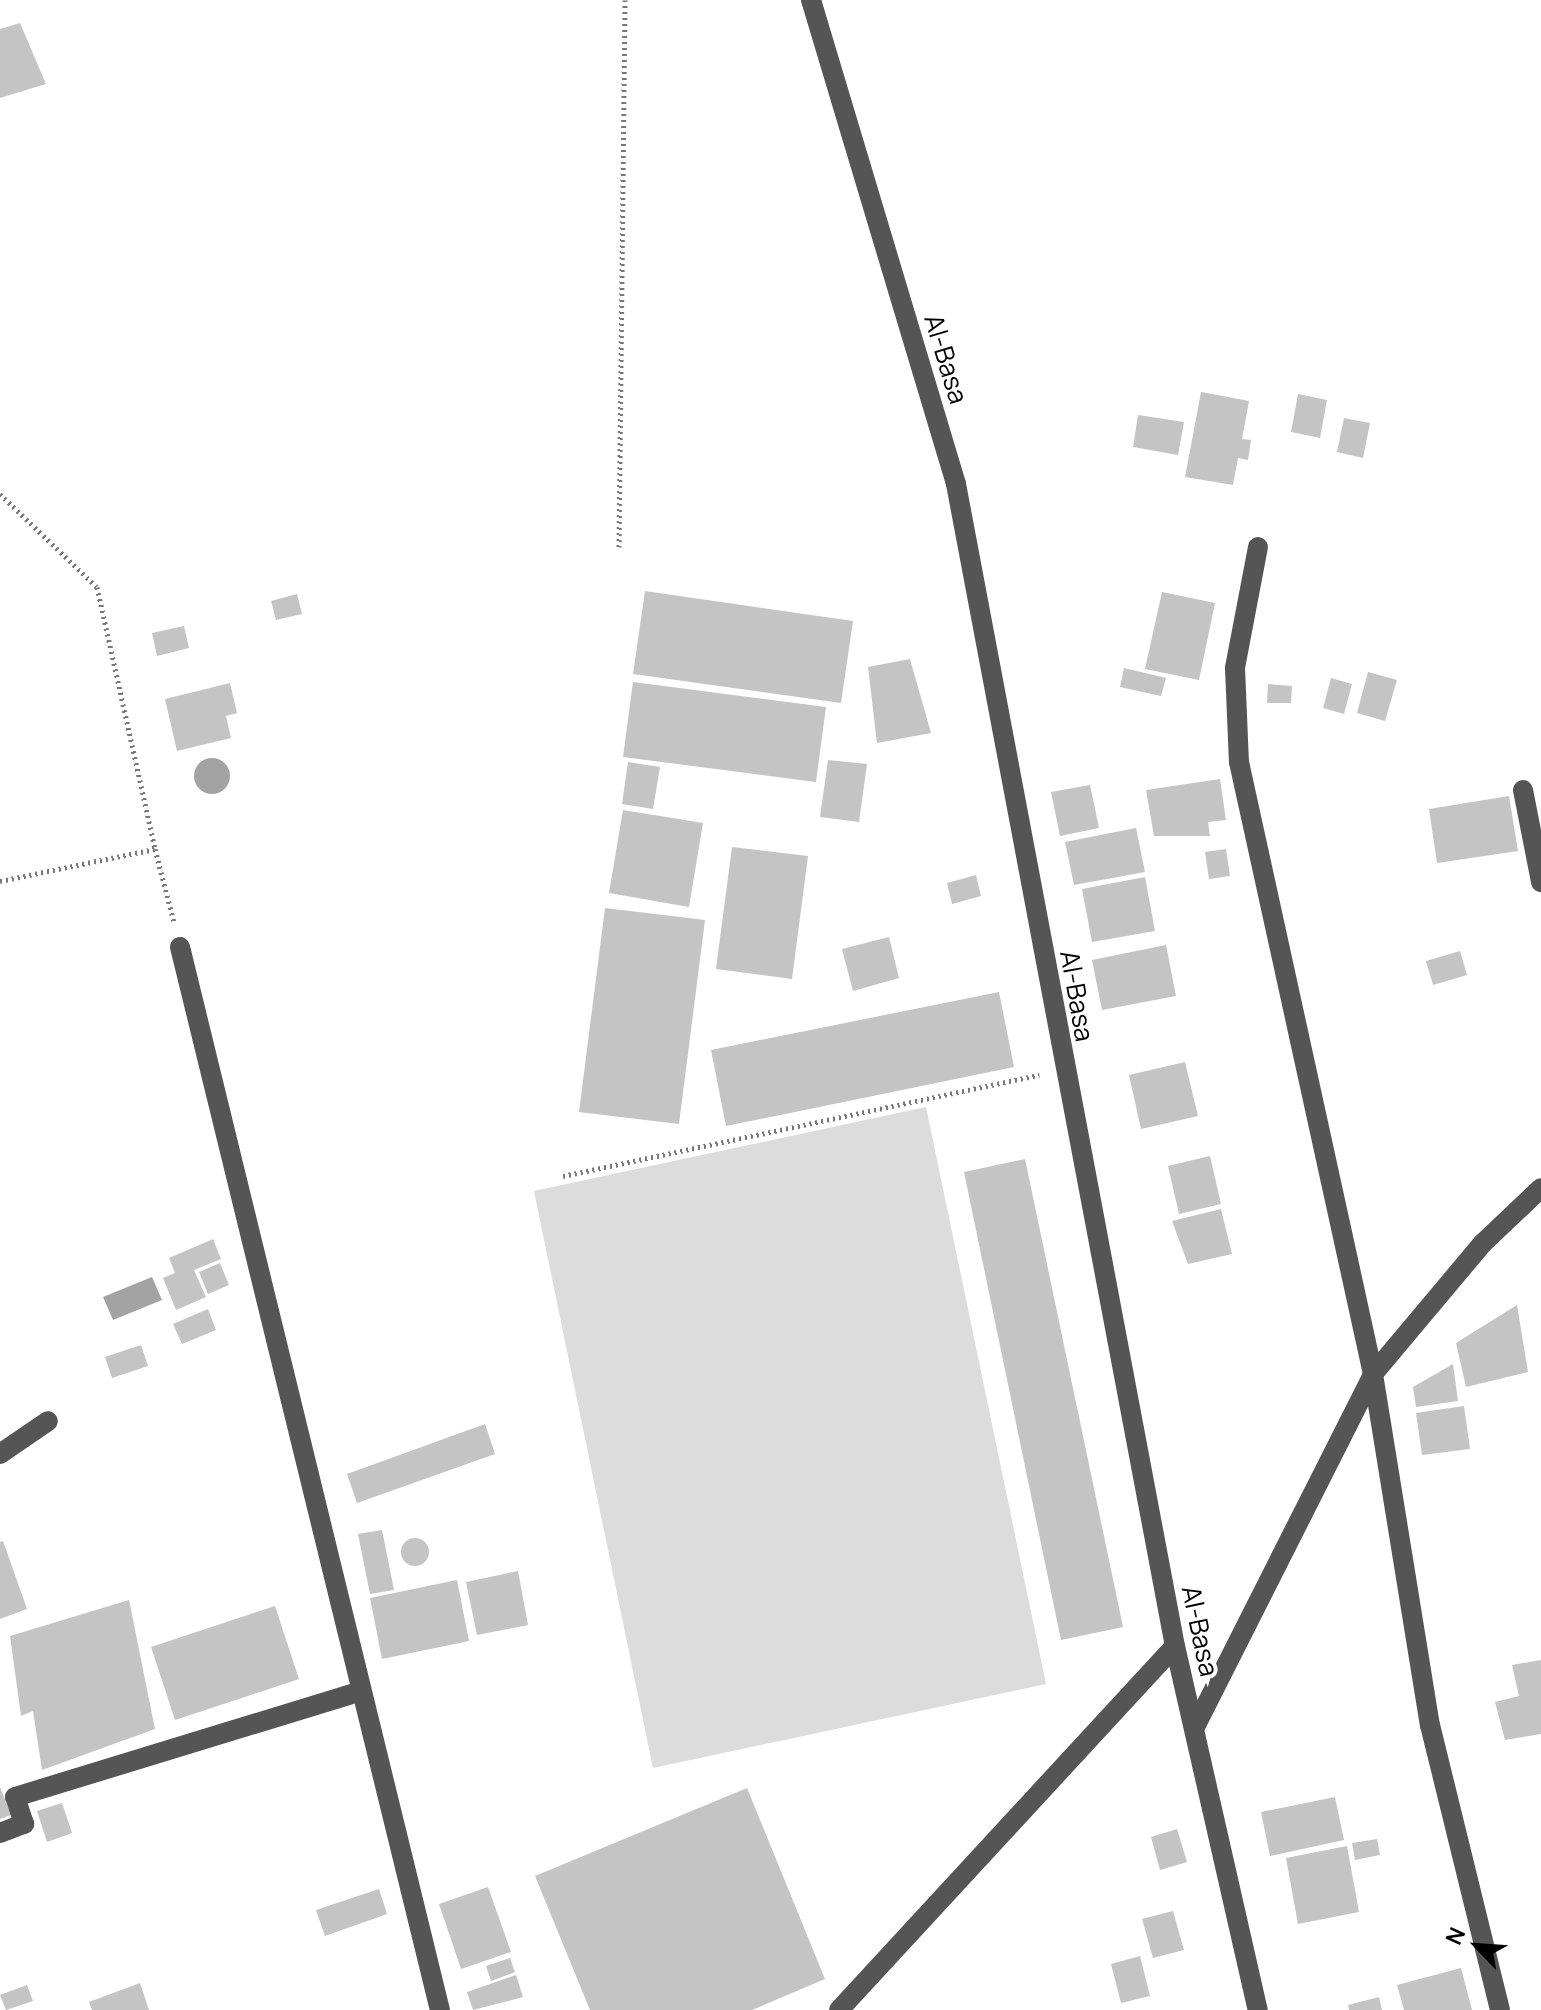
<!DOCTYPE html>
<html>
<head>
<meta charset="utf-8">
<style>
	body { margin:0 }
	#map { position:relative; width:1541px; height:2010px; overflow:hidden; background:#fff; font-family:Manrope,sans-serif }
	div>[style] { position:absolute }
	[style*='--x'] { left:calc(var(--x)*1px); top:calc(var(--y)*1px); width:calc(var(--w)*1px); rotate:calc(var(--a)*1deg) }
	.green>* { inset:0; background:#dcdcdc }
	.water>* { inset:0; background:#a3a3a3 }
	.round { border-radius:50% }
	.building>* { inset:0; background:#c4c4c4 }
	.path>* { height:5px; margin-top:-2.5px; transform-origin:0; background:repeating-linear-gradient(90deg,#777 0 2px,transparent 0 6px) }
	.minor>* { height:20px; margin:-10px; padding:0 10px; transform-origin:10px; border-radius:10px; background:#555 }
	span { translate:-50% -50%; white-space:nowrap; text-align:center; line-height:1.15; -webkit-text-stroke:8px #fff; paint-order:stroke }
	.street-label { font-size:26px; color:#000 }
	.north { position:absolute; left:1437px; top:1906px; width:80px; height:80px; -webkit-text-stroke:6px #fff; paint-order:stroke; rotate:295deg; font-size:22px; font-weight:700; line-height:32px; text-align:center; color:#000 }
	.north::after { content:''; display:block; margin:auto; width:28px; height:36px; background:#000; clip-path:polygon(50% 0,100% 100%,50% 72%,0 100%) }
</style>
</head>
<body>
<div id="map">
	<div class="green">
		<div style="clip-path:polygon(926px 1107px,1046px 1684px,653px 1768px,534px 1191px)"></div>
	</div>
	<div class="water">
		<div class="round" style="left:194px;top:758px;width:36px;height:36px"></div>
		<div style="clip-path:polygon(152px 1277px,162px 1300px,113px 1320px,103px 1297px)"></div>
	</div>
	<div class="building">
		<div style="clip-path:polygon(20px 23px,46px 84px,0 98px,0 29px)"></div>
		<div style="clip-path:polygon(1201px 392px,1249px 401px,1242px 439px,1251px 440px,1248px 460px,1238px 458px,1233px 485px,1185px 477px)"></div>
		<div style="clip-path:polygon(1298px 394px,1327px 400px,1320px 438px,1291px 432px)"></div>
		<div style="clip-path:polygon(1138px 415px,1184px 422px,1178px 455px,1133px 447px)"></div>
		<div style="clip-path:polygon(1344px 418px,1370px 423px,1363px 458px,1337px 452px)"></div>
		<div style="clip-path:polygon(645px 591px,853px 621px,841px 703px,633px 674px)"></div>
		<div style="clip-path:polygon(1162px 592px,1215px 603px,1199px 680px,1145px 669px)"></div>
		<div style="clip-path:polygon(297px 594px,302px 614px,276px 620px,271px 601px)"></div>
		<div style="clip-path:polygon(184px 626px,189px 648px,157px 656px,152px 633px)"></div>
		<div style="clip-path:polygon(910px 659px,931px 733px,877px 743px,868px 667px)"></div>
		<div style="clip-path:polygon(1124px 668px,1166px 678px,1161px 696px,1120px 687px)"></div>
		<div style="clip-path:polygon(1368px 672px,1397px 680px,1385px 721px,1357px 713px)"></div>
		<div style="clip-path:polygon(1331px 678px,1352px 684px,1344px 714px,1323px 708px)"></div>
		<div style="clip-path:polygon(633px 682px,826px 707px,816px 782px,623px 757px)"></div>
		<div style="clip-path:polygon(230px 683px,237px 713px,226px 716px,231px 738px,177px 751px,165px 699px)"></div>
		<div style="clip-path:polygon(1268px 684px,1292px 686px,1291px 703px,1267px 703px)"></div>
		<div style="clip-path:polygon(828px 760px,867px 764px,859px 822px,820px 817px)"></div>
		<div style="clip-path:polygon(628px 762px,660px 767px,653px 809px,622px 804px)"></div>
		<div style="clip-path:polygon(1220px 779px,1226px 820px,1208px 822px,1210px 836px,1154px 836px,1146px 790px)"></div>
		<div style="clip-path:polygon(1090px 785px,1099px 828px,1060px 836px,1051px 792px)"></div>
		<div style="clip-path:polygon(1509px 796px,1518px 851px,1437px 863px,1429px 809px)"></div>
		<div style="clip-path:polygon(623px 810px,703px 823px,689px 907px,609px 893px)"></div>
		<div style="clip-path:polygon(1136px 828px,1145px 872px,1074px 885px,1065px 842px)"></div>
		<div style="clip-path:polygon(732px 847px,808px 856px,792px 979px,716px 969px)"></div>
		<div style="clip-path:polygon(1226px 849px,1230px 876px,1209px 879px,1205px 852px)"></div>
		<div style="clip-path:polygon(976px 875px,981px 896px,952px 904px,947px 883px)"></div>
		<div style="clip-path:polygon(1145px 877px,1155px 931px,1092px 942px,1082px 889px)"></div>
		<div style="clip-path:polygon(605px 908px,705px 920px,679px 1124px,579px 1112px)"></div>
		<div style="clip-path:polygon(889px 937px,899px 978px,853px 991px,842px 949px)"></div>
		<div style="clip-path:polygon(1166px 945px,1176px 996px,1102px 1010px,1092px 960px)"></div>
		<div style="clip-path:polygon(1460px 951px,1467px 975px,1433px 985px,1426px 961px)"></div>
		<div style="clip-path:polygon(999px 992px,1014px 1067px,726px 1126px,711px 1050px)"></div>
		<div style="clip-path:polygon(1185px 1062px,1198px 1116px,1141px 1129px,1129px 1075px)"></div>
		<div style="clip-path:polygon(1210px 1156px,1221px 1204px,1179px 1214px,1168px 1166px)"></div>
		<div style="clip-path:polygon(1025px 1159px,1123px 1627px,1061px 1640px,964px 1172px)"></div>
		<div style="clip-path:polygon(1221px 1209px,1232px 1254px,1188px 1264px,1172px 1221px)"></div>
		<div style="clip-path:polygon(213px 1239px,221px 1259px,194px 1270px,206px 1297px,176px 1310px,163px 1278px,175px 1273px,169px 1258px)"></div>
		<div style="clip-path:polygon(220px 1263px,229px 1285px,208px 1294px,199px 1272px)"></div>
		<div style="clip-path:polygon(1517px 1305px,1528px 1372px,1466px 1387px,1456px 1343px)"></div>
		<div style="clip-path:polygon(208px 1309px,216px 1330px,182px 1344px,173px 1324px)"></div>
		<div style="clip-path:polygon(141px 1345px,148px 1366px,112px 1378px,105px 1357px)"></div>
		<div style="clip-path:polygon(1453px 1364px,1458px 1401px,1416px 1407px,1413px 1387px)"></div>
		<div style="clip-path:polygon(1464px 1406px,1470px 1449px,1422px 1455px,1416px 1413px)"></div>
		<div style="clip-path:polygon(485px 1424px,495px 1454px,357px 1503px,347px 1474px)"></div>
		<div style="clip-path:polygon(382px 1530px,394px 1590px,370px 1594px,358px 1534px)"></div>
		<div class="round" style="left:401px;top:1538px;width:28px;height:28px"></div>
		<div style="clip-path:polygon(3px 1541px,27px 1609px,0 1619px,0 1542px)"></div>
		<div style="clip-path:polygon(518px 1571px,528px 1625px,477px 1635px,466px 1582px)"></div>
		<div style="clip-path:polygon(457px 1580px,469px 1641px,382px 1659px,370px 1598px)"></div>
		<div style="clip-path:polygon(129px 1600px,155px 1729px,42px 1770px,33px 1711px,21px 1716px,10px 1636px)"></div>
		<div style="clip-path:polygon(275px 1606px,299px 1679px,175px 1720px,151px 1647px)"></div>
		<div style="clip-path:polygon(1541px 1660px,1541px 1734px,1505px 1740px,1495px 1702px,1519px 1696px,1512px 1665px)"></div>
		<div style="clip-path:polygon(0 1787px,11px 1815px,0 1819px)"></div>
		<div style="clip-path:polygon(747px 1788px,825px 1979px,752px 2010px,590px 2010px,535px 1876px)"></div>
		<div style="clip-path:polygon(1335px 1797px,1344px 1840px,1270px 1856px,1261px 1812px)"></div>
		<div style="clip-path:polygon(62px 1803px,72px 1833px,47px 1842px,37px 1811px)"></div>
		<div style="clip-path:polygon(1177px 1829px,1187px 1862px,1160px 1870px,1151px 1837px)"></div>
		<div style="clip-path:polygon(1377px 1839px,1380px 1855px,1355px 1860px,1352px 1843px)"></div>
		<div style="clip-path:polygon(1347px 1846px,1359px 1912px,1298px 1924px,1286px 1858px)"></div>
		<div style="clip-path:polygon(488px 1887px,511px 1952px,461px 1969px,439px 1904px)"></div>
		<div style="clip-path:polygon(379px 1889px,387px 1914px,325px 1936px,316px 1910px)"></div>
		<div style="clip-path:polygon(1173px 1911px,1184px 1950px,1153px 1958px,1142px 1919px)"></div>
		<div style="clip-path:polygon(1140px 1956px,1150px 1996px,1121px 2003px,1111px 1964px)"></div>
		<div style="clip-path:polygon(510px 1958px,515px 1972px,491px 1981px,486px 1966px)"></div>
		<div style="clip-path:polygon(1461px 1968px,1472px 2010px,1404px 2010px,1397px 1985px)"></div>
		<div style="clip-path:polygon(516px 1975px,523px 1997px,473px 2010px,467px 1992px)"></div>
		<div style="clip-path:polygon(140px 1983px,149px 2010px,92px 2010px,89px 2002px)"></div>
		<div style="clip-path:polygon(27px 1985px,33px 2001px,6px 2010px,0 1995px)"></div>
		<div style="clip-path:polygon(1379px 1997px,1382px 2010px,1349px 2010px,1348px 2005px)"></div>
	</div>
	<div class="path">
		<div style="--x:0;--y:494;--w:134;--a:43.8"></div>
		<div style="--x:97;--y:587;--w:268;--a:77.5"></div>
		<div style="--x:619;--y:547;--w:547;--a:-89.37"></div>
		<div style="--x:0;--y:881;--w:158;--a:-11.7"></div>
		<div style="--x:155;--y:849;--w:75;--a:75.4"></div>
		<div style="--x:563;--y:1176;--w:487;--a:-12"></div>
	</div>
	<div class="minor">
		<div style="--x:811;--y:0;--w:505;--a:73.32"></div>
		<div style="--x:956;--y:484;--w:1182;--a:79.33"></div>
		<div style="--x:1175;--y:1646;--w:373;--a:77.2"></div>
		<div style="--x:1258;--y:547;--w:123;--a:100.8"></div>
		<div style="--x:1235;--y:668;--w:94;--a:87.6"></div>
		<div style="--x:1239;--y:762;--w:626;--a:77.65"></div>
		<div style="--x:1373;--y:1374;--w:356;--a:80.8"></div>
		<div style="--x:1430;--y:1725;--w:293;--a:76.2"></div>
		<div style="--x:1523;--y:790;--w:94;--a:78.9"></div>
		<div style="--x:180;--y:947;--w:1094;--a:76.26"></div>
		<div style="--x:0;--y:1454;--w:58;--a:-34.5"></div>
		<div style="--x:1195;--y:1727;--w:395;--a:-63.2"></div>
		<div style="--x:1373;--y:1374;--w:170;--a:-50"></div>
		<div style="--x:1482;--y:1244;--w:81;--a:-43.5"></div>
		<div style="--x:0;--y:1833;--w:26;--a:-21"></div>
		<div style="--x:24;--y:1824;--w:28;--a:-108"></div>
		<div style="--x:15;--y:1797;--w:362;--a:-17"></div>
		<div style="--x:839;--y:2010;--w:495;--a:-47.3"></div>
	</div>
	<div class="street-label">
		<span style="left:946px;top:359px;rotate:73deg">Al-Basa</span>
		<span style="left:1077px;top:996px;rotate:80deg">Al-Basa</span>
		<span style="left:1200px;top:1631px;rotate:78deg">Al-Basa</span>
	</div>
	<div class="north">N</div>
</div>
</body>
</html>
